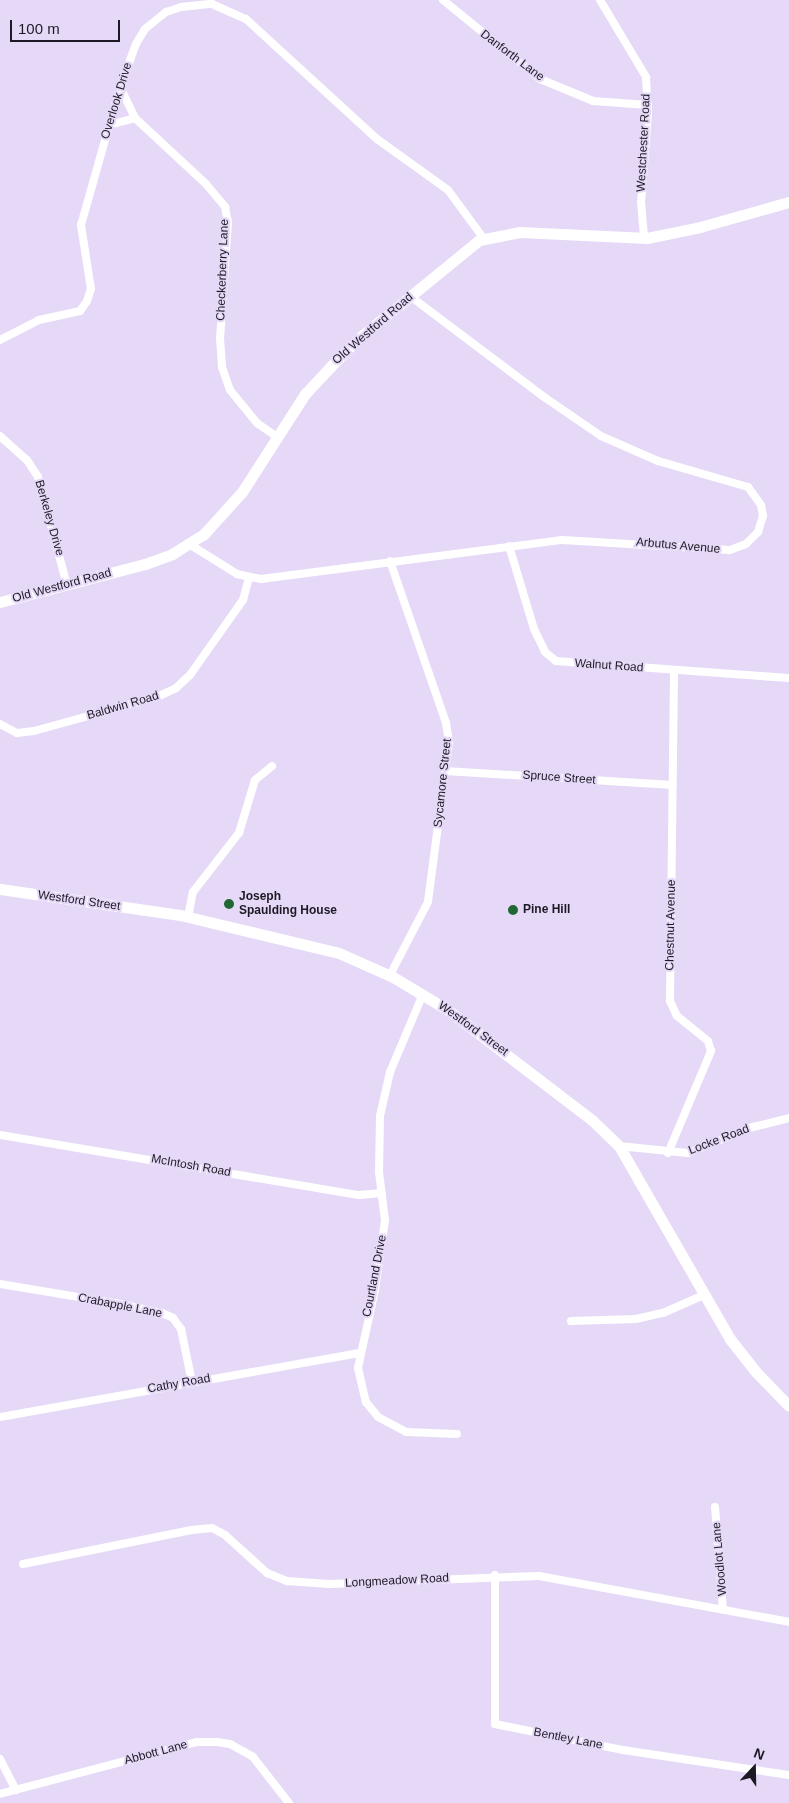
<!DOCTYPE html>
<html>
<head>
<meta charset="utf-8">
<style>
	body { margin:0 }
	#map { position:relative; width:789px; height:1803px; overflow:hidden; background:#e5d9f7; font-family:Arial,sans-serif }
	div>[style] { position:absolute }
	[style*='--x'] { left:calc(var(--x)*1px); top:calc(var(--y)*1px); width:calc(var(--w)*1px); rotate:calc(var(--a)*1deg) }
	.street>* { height:8px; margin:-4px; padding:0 4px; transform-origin:4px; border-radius:4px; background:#fff }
	.secondary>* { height:11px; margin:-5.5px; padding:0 5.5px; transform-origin:5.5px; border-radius:5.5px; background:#fff }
	.dots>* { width:14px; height:14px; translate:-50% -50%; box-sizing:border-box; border:2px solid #e5d9f7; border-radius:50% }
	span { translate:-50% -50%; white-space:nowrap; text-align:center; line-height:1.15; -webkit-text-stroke:4px #e5d9f7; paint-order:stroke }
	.street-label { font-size:12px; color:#1e1a25 }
	.poi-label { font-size:12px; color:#1e1a25; font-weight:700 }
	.left { translate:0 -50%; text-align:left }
	.north { position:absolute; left:729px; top:1743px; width:50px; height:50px; -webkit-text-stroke:4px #e5d9f7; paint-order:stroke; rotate:21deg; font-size:14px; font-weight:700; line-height:20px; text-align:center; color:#1e1a25 }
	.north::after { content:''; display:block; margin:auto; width:18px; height:22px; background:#1e1a25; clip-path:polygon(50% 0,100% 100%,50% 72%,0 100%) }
	.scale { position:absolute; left:10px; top:20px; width:110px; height:22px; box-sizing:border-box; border:2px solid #1e1a25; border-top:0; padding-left:6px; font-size:15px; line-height:18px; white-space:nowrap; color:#1e1a25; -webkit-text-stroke:4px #e5d9f7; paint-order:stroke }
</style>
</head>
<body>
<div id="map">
	<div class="street">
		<div style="--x:443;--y:0;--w:125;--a:39.2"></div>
		<div style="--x:540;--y:79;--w:57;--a:22.5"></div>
		<div style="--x:593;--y:101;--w:55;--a:4.2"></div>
		<div style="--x:600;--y:0;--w:90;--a:59.1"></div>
		<div style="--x:646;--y:77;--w:37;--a:87"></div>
		<div style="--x:648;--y:114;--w:88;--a:94.5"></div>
		<div style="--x:641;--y:202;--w:36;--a:85"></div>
		<div style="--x:120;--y:87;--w:34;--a:64"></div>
		<div style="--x:135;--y:118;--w:97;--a:42.9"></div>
		<div style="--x:206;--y:184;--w:30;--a:50"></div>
		<div style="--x:225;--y:207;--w:15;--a:79"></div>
		<div style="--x:228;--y:222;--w:116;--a:93.9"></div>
		<div style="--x:220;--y:338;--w:29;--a:86"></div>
		<div style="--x:222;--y:367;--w:24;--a:71"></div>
		<div style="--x:230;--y:390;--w:43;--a:50.7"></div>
		<div style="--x:257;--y:423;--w:24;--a:35"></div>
		<div style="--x:109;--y:125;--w:27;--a:-15"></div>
		<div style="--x:0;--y:340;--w:44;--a:-27.1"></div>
		<div style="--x:39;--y:320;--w:42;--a:-12.4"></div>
		<div style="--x:80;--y:311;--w:12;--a:-55"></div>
		<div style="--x:87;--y:301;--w:13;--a:-72"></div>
		<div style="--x:91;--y:289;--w:65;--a:-98.9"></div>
		<div style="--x:81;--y:225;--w:143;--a:-74.2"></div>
		<div style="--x:120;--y:87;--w:46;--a:-69.6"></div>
		<div style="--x:136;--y:44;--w:17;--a:-59"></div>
		<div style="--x:145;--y:29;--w:27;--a:-39"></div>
		<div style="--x:166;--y:12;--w:16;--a:-18"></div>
		<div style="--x:181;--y:7;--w:31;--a:-6"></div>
		<div style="--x:212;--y:4;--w:37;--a:24"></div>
		<div style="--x:246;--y:19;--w:178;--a:42.5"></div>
		<div style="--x:377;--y:139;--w:87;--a:35.7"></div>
		<div style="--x:448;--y:190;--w:61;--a:53.7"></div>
		<div style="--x:0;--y:436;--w:36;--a:42"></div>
		<div style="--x:27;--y:460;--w:20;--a:57"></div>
		<div style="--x:38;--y:477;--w:112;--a:75"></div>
		<div style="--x:189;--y:544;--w:57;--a:32"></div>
		<div style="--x:237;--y:574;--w:25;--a:12"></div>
		<div style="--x:261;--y:579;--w:304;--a:-7.4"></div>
		<div style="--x:562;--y:540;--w:168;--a:3.4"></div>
		<div style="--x:730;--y:550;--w:17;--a:-21"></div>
		<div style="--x:746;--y:544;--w:17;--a:-45"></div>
		<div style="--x:758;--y:532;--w:17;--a:-73"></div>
		<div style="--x:763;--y:516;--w:11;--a:-100"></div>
		<div style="--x:761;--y:505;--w:22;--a:-126"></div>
		<div style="--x:748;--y:487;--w:94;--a:-163.9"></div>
		<div style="--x:658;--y:461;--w:62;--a:-156.3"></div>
		<div style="--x:601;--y:436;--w:69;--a:-145.6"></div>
		<div style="--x:544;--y:397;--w:168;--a:-143"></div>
		<div style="--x:509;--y:546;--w:87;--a:73.2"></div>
		<div style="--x:534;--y:629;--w:25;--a:64"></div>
		<div style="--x:545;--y:652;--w:14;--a:39"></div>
		<div style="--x:556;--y:661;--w:234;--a:4.2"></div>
		<div style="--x:390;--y:561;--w:171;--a:70.9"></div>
		<div style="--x:446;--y:723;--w:19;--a:81"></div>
		<div style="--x:449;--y:742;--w:161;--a:97.5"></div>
		<div style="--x:428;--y:902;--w:82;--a:117.5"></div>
		<div style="--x:0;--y:724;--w:19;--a:28"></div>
		<div style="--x:17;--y:733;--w:17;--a:-7"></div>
		<div style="--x:34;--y:731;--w:128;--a:-15.5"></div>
		<div style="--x:157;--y:697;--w:21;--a:-25"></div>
		<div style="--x:176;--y:688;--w:19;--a:-43"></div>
		<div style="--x:190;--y:675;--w:92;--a:-54.8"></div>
		<div style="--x:243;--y:600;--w:23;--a:-75"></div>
		<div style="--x:445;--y:771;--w:228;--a:3.5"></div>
		<div style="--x:188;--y:917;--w:25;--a:-79"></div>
		<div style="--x:193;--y:892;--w:75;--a:-52.1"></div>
		<div style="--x:239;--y:833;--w:55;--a:-73.2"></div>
		<div style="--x:255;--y:780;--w:22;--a:-39"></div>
		<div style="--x:423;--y:994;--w:85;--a:112.9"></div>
		<div style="--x:390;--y:1072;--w:45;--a:102.8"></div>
		<div style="--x:380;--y:1116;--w:56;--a:91"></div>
		<div style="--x:379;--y:1172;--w:48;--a:82.9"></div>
		<div style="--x:385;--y:1220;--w:71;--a:98.1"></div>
		<div style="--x:375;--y:1290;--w:80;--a:102.3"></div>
		<div style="--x:358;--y:1368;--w:35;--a:77"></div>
		<div style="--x:366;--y:1402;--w:19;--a:51"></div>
		<div style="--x:378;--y:1417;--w:32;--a:28"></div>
		<div style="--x:406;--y:1432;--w:51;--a:2.2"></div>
		<div style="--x:0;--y:1135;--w:364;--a:9.5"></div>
		<div style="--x:359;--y:1195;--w:23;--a:-5"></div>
		<div style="--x:619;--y:1146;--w:69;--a:5.8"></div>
		<div style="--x:688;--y:1153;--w:70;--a:-21.8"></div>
		<div style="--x:753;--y:1127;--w:37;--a:-14"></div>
		<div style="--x:668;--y:1153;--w:111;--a:-67.1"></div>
		<div style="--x:711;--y:1051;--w:10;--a:-107"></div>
		<div style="--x:708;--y:1041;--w:40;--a:-141"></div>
		<div style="--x:677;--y:1016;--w:17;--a:-115"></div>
		<div style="--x:670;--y:1001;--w:330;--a:-89.3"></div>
		<div style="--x:0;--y:1284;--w:117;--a:9.4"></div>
		<div style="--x:115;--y:1303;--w:48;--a:12"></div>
		<div style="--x:162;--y:1313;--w:12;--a:24"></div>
		<div style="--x:173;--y:1318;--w:14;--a:54"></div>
		<div style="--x:181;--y:1329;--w:54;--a:78.3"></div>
		<div style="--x:571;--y:1321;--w:65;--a:-1.8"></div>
		<div style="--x:636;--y:1319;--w:28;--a:-13"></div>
		<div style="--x:663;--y:1313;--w:47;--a:-23.8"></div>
		<div style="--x:0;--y:1417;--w:365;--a:-10.1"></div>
		<div style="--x:715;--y:1507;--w:103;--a:85.6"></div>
		<div style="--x:23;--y:1564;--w:172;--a:-11.4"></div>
		<div style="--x:192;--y:1530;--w:20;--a:-6"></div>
		<div style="--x:212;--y:1528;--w:15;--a:28"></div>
		<div style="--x:225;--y:1535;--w:57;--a:42.1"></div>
		<div style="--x:267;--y:1573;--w:22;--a:22"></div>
		<div style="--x:287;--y:1581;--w:42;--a:4.1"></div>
		<div style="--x:329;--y:1584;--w:210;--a:-2.2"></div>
		<div style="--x:539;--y:1576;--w:254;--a:10.4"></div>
		<div style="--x:495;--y:1575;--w:149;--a:90"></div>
		<div style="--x:495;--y:1724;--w:131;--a:11.5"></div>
		<div style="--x:623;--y:1750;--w:168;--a:8.6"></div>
		<div style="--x:0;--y:1759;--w:35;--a:63"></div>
		<div style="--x:0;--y:1794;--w:204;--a:-14.8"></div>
		<div style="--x:197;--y:1742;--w:20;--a:0"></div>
		<div style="--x:217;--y:1742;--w:13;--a:9"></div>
		<div style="--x:230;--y:1744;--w:26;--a:29"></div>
		<div style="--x:253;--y:1757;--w:58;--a:52"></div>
	</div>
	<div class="secondary">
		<div style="--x:0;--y:602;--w:150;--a:-14.7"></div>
		<div style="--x:145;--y:564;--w:29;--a:-20"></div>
		<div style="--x:172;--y:554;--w:36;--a:-32"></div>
		<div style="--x:203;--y:535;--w:58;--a:-47.8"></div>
		<div style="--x:242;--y:492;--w:117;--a:-57.3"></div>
		<div style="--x:305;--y:394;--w:37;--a:-47"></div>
		<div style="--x:330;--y:367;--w:41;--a:-45"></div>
		<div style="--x:359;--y:338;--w:155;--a:-39.2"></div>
		<div style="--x:479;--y:240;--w:42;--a:-11"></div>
		<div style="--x:520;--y:232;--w:127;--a:2.7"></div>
		<div style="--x:647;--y:238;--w:54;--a:-11.7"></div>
		<div style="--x:700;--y:227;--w:92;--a:-15.7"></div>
		<div style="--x:0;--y:889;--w:182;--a:8.2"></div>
		<div style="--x:180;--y:915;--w:163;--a:13.4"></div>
		<div style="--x:339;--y:953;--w:59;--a:24"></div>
		<div style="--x:393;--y:977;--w:64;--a:31"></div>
		<div style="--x:448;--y:1010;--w:181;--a:37.4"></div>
		<div style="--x:592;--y:1120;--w:37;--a:44"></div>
		<div style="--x:619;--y:1146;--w:223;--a:60.1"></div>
		<div style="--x:730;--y:1339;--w:42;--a:51.8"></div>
		<div style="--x:756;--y:1372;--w:47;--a:45.9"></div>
	</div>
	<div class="dots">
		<div style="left:229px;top:904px;background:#206733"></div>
		<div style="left:513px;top:910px;background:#206733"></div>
	</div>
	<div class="street-label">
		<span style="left:512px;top:56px;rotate:37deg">Danforth Lane</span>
		<span style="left:117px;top:101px;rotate:-73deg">Overlook Drive</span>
		<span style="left:644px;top:143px;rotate:-87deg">Westchester Road</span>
		<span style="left:223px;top:270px;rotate:-88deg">Checkerberry Lane</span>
		<span style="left:373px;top:329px;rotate:-41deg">Old Westford Road</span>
		<span style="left:49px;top:518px;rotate:74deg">Berkeley Drive</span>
		<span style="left:678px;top:546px;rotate:5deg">Arbutus Avenue</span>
		<span style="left:62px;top:586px;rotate:-15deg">Old Westford Road</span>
		<span style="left:609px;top:666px;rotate:4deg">Walnut Road</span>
		<span style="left:123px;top:706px;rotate:-16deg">Baldwin Road</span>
		<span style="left:559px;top:778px;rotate:4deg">Spruce Street</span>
		<span style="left:443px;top:783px;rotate:-84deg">Sycamore Street</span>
		<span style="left:79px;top:901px;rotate:8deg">Westford Street</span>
		<span style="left:671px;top:925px;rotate:-89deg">Chestnut Avenue</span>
		<span style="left:473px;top:1029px;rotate:36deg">Westford Street</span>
		<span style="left:719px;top:1140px;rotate:-21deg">Locke Road</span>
		<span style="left:191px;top:1166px;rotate:10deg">McIntosh Road</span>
		<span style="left:375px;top:1276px;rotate:-79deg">Courtland Drive</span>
		<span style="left:120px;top:1306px;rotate:11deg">Crabapple Lane</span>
		<span style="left:179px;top:1384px;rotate:-10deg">Cathy Road</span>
		<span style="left:720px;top:1559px;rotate:-95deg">Woodlot Lane</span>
		<span style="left:397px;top:1581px;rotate:-3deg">Longmeadow Road</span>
		<span style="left:568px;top:1739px;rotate:11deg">Bentley Lane</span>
		<span style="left:156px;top:1753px;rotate:-15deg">Abbott Lane</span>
	</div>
	<div class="poi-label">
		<span class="left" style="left:239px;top:904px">Joseph<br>Spaulding House</span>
		<span class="left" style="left:523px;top:910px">Pine Hill</span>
	</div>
	<div class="north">N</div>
	<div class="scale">100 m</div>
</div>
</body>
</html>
